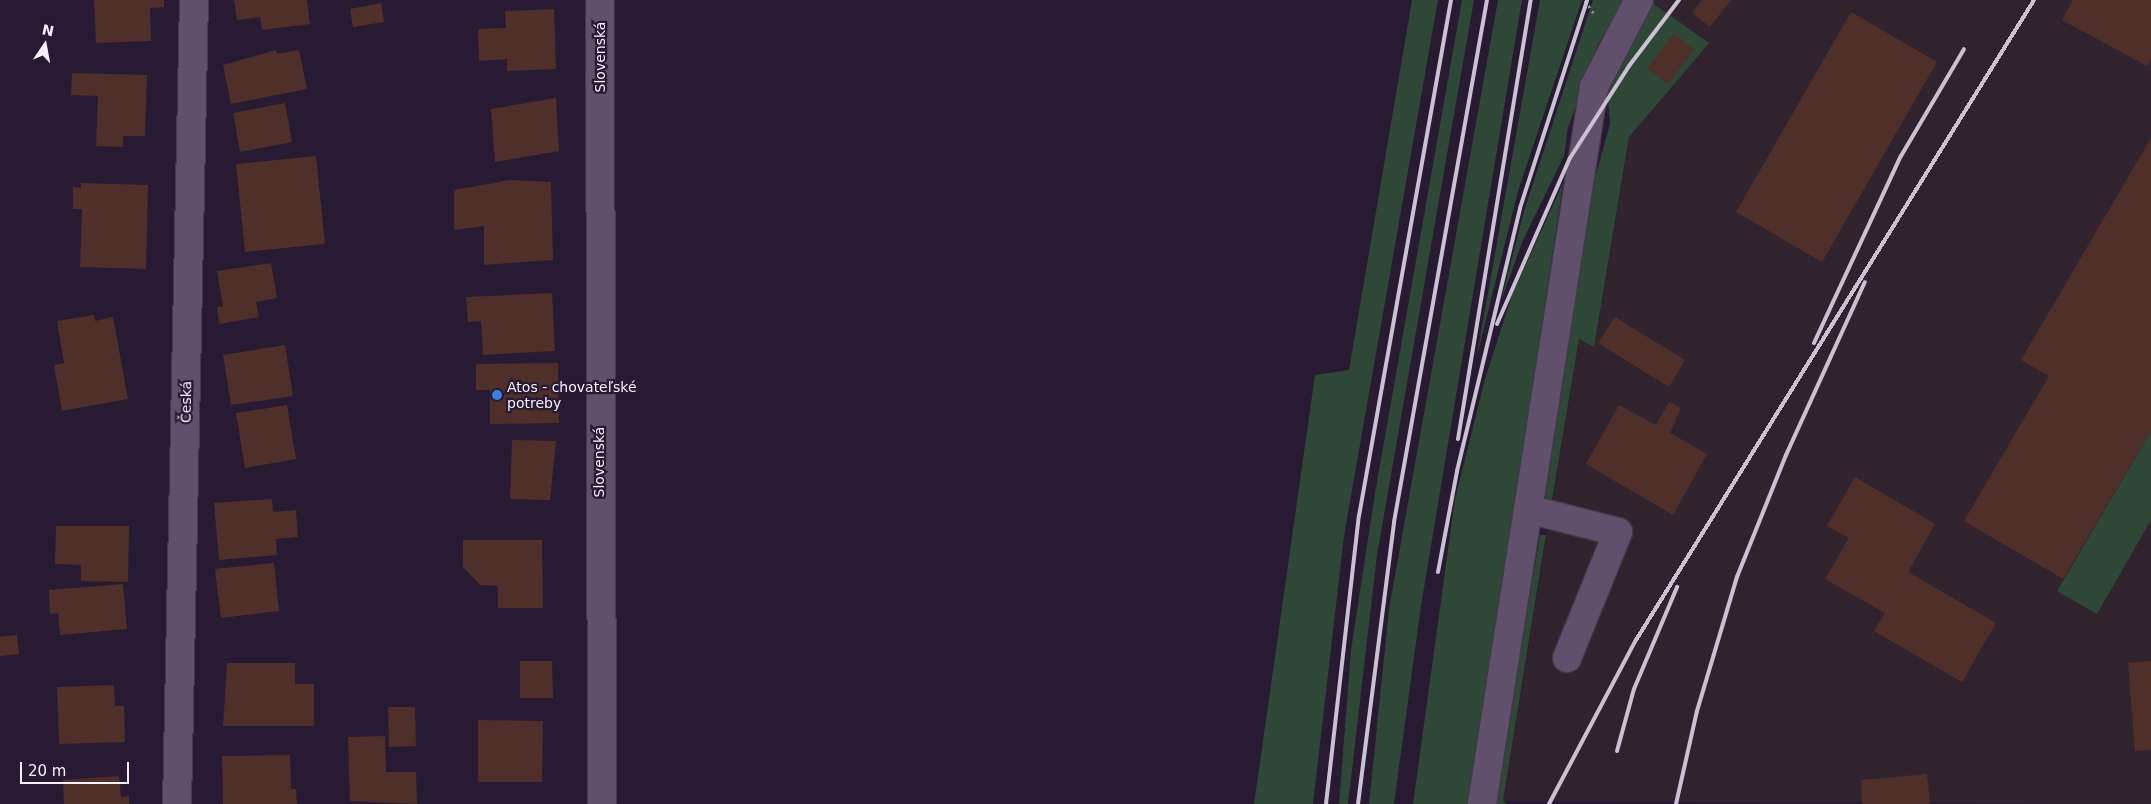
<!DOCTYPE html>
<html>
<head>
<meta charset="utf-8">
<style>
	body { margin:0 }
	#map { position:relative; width:2151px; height:804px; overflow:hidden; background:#281a32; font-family:"DejaVu Sans",sans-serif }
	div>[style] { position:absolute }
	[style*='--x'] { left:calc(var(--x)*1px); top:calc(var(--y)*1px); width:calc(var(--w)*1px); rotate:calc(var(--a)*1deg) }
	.industrial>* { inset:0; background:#31232e }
	.green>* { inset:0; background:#2e4736 }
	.building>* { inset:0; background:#4f2f29 }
	.path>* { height:3px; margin-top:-1.5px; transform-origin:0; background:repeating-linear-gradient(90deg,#93899b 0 2.5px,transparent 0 6.5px) }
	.roads { filter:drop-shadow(1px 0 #44384b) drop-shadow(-1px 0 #44384b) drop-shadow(0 1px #44384b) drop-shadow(0 -1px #44384b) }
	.minor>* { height:28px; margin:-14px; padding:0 14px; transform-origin:14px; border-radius:14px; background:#60506c }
	.rail>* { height:4px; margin:-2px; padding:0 2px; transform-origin:2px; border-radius:2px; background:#cac2d2 }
	.dots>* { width:14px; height:14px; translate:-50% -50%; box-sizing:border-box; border:2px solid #281a32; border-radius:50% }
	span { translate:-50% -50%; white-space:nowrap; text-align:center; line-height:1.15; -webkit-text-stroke:4.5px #281a32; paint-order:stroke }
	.street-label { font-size:14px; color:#f7f0fe }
	.poi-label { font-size:14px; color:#f7f0fe }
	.left { translate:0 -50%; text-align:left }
	.north { position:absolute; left:20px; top:20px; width:50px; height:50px; -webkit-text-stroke:4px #281a32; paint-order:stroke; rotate:12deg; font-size:14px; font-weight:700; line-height:20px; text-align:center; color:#f7f0fe }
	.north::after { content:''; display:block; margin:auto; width:18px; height:22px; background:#f7f0fe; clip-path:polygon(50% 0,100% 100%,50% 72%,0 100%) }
	.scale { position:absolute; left:20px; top:762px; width:109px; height:22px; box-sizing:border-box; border:2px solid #f7f0fe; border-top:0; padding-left:6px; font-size:15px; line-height:18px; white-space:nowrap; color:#f7f0fe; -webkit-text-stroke:4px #281a32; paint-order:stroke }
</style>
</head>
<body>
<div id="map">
	<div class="industrial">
		<div style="clip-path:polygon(1647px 0,2151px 0,2151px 804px,1503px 801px,1579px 339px,1594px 346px,1629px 137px,1708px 43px)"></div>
	</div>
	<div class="green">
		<div style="clip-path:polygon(1412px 0,1438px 0,1344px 536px,1313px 804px,1254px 804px,1315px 375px,1349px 370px)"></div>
		<div style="clip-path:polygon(1462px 0,1474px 0,1377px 555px,1348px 804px,1339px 804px,1351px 650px,1375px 493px)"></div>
		<div style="clip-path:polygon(1498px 0,1522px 0,1421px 606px,1394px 804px,1369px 804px,1389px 609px)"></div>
		<div style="clip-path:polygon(1540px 0,1582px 0,1518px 191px,1476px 360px)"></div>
		<div style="clip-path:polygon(1593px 0,1625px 0,1598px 44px,1568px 128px,1564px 156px,1523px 240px,1500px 304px,1524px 211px)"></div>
		<div style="clip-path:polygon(1648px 0,1709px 43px,1629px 137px,1594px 347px,1579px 339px,1552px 500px,1546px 498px,1546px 489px,1589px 199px,1610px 124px,1607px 88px)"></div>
		<div style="clip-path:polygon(1563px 183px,1469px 804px,1413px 804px,1455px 499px,1485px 379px,1512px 295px)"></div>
		<div style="clip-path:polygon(2151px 431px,2151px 520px,2097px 614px,2057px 591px)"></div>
		<div style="clip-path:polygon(1540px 535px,1546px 535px,1503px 801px,1507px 804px,1495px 804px)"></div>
	</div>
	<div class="building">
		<div style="clip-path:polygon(94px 0,164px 0,164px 7px,150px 8px,151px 41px,96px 43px)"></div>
		<div style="clip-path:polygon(234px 0,307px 0,310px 24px,262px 30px,260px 17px,237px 20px)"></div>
		<div style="clip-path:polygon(1702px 0,1731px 0,1710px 27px,1692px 13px)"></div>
		<div style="clip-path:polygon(2073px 0,2151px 0,2151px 59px,2147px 66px,2062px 20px)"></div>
		<div style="clip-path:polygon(381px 3px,384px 22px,353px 27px,350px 9px)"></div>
		<div style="clip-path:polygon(554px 9px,556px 69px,507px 71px,507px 59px,479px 61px,478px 29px,506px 28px,505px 11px)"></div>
		<div style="clip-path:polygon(1851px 12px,1937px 62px,1822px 262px,1736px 212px)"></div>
		<div style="clip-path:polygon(1674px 34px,1694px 50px,1668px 84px,1647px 68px)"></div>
		<div style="clip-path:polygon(276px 50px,277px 54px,299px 50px,307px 89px,231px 104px,223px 65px)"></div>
		<div style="clip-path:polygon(72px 73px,147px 75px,145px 136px,123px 136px,123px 147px,96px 146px,98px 96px,71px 95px)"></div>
		<div style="clip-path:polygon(556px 98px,559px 151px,495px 162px,491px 109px)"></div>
		<div style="clip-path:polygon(285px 103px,292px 142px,240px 152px,233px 113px)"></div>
		<div style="clip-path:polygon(2151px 138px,2151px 431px,2063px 579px,1964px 521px,2049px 376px,2021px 360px)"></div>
		<div style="clip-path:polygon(316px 156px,325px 244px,245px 252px,236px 164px)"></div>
		<div style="clip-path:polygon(510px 180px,551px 182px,553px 260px,484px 265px,484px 226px,454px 230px,454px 190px)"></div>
		<div style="clip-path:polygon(81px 183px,148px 185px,146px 269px,80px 267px,82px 209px,73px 209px,73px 187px,81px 188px)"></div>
		<div style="clip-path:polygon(271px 263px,277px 298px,256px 302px,259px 317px,219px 324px,217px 307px,223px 306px,217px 271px)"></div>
		<div style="clip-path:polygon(552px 293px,555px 351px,483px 355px,481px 321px,468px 322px,466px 297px)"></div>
		<div style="clip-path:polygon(94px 315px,95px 321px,113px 317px,128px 399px,62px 411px,54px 365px,64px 363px,57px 321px)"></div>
		<div style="clip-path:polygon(1615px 317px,1685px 360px,1669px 387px,1598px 343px)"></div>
		<div style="clip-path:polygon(285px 345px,293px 396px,231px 405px,223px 355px)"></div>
		<div style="clip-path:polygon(558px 363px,559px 423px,490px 424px,490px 390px,476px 390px,476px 364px)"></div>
		<div style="clip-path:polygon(1669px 402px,1681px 408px,1670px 433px,1707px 454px,1673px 515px,1586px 464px,1619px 405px,1656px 425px)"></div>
		<div style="clip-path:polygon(287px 405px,296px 459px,245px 468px,236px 413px)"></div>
		<div style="clip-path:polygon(512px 440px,556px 441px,550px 500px,510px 499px)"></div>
		<div style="clip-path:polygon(1855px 477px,1935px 524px,1908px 572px,1996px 623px,1962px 682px,1874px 631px,1885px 613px,1825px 579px,1849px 538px,1827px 526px)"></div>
		<div style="clip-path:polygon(272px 499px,273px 512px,296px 510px,298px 537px,276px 539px,277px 555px,219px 560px,214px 503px)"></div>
		<div style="clip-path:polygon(56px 526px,129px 526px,128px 582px,81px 581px,81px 565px,55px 564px)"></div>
		<div style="clip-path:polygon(463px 540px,542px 540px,543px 608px,498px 608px,498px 586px,480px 585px,463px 567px)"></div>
		<div style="clip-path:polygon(274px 563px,279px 611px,221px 618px,215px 569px)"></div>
		<div style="clip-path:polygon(123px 584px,127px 629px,60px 635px,58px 613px,50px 614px,49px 590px)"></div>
		<div style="clip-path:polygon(17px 635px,19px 654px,0 656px,0 637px)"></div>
		<div style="clip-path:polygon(520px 661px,552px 661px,553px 698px,520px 698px)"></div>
		<div style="clip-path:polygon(2151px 661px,2151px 750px,2135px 751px,2128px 663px)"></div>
		<div style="clip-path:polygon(227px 663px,295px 663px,295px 684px,314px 684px,314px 726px,223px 726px)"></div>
		<div style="clip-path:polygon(114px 685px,115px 706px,124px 706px,125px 742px,59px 744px,57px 687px)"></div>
		<div style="clip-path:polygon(388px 707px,415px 707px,416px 746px,389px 747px)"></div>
		<div style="clip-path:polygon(478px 720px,543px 721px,542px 782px,478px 782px)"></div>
		<div style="clip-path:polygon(385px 736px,386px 772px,416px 772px,417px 804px,350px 801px,348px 737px)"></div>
		<div style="clip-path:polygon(290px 755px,291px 789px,296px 789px,297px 804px,223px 804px,222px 756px)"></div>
		<div style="clip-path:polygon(1927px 774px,1930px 804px,1862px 804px,1861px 780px)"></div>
		<div style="clip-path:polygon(119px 776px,121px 797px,129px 796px,129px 804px,64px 804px,63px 780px)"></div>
	</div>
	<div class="path">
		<div style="--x:1585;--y:0;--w:17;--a:57"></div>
	</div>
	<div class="roads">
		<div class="minor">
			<div style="--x:600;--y:0;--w:804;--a:89.86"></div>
			<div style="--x:1528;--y:509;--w:93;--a:14.3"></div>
			<div style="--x:1618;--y:532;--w:136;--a:112"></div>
			<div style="--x:177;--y:804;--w:804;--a:-88.79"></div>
			<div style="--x:1482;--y:804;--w:726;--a:-81.12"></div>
			<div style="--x:1594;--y:87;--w:98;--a:-62.7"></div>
		</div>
	</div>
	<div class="rail">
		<div style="--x:1497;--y:324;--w:181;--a:-66.3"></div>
		<div style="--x:1570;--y:158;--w:109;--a:-57.3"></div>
		<div style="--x:1629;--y:66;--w:83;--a:-52.9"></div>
		<div style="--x:1814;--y:343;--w:206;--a:-65.1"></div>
		<div style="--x:1901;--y:156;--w:124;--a:-59.5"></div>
		<div style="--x:1458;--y:439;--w:445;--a:-80.6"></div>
		<div style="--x:1438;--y:572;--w:103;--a:-79.3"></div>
		<div style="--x:1457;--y:471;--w:270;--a:-76.5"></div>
		<div style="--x:1520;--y:208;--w:219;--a:-72.1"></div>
		<div style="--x:1617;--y:751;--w:64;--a:-74.7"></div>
		<div style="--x:1634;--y:689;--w:111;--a:-67.1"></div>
		<div style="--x:1326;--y:804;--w:290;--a:-83.5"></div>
		<div style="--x:1359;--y:516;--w:524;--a:-79.89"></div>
		<div style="--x:1358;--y:804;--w:284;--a:-82.7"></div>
		<div style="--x:1394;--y:522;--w:530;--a:-79.9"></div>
		<div style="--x:1549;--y:804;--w:186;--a:-62.1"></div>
		<div style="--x:1636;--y:640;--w:754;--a:-58.12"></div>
		<div style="--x:1676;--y:804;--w:95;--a:-77.3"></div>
		<div style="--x:1697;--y:711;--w:140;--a:-73.4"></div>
		<div style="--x:1737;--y:577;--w:131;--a:-68.1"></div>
		<div style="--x:1786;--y:455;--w:190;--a:-65.5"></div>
	</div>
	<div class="dots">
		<div style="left:497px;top:395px;background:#3f7fe0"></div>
	</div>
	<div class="street-label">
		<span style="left:600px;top:57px;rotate:-90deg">Slovenská</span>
		<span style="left:186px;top:402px;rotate:-89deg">Česká</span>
		<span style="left:599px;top:462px;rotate:-90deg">Slovenská</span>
	</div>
	<div class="poi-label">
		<span class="left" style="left:507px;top:395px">Atos - chovateľské<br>potreby</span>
	</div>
	<div class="north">N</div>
	<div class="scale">20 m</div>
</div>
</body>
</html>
